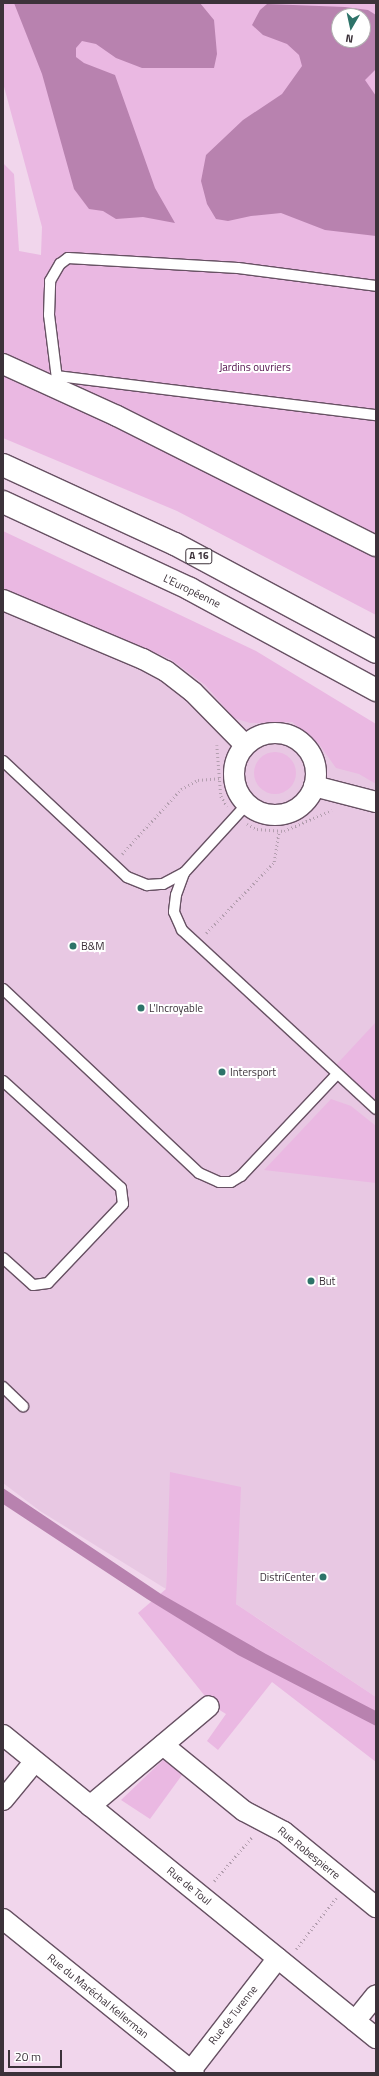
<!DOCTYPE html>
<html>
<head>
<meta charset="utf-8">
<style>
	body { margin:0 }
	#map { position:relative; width:379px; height:2076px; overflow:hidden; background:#f1d6ec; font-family:"Titillium Web",sans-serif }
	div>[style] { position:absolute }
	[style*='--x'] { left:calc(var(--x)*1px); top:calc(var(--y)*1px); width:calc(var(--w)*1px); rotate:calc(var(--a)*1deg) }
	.built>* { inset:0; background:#e8c8e3 }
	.green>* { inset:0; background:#eab8e2 }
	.round { border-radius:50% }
	.water>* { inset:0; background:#b882af }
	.path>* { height:2.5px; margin-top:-1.25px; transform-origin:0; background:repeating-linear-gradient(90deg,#b39eaf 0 1px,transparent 0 4px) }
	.roads { filter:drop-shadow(1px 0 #675163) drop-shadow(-1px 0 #675163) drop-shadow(0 1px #675163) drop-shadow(0 -1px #675163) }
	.service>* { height:10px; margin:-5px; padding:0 5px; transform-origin:5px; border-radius:5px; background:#fff }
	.minor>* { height:20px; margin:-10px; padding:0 10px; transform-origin:10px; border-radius:10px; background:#fff }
	.minor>.ring { margin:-10px; padding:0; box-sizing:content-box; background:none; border:20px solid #fff; border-radius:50% }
	.motorway>* { height:22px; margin:-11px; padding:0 11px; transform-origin:11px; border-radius:11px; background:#fff }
	.dots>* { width:11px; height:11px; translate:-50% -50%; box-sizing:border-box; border:2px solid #fff; border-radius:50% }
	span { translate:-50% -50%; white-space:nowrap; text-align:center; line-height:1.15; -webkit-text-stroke:4px #fff; paint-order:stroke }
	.shield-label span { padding:1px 3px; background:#fff; border:1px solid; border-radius:3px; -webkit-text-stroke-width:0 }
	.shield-label { font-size:10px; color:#3c323a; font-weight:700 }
	.park-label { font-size:11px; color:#4f0d49 }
	.street-label { font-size:11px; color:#3c323a }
	.poi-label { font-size:11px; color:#3c323a }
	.left { translate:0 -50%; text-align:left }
	.right { translate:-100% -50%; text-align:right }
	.frame { position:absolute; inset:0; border:4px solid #3c323a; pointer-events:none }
	.north { position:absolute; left:331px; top:8px; width:40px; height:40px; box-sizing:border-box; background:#fff; border:1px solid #b1adb0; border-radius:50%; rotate:189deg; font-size:11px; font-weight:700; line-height:16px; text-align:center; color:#3c323a }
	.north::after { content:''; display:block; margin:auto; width:14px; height:18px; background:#2d7369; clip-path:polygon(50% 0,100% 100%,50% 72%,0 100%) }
	.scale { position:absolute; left:8px; top:2050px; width:54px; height:18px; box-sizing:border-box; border:2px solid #3c323a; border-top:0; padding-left:5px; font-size:12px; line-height:14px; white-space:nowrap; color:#3c323a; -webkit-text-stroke:3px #fff; paint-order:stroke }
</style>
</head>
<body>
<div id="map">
	<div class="built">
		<div style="clip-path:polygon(3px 590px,170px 659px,205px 685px,234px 718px,291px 722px,376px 752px,376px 1697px,167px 1558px,166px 1589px,40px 1511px,3px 1483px)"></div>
	</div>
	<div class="green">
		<div style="clip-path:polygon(evenodd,3px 3px,376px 3px,376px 615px,177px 511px,3px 438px,3px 163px,14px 174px,19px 251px,41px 255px,42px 227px,3px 83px,3px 3px,339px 16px,363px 16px,363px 40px,339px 40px,339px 16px)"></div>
		<div style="clip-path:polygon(3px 531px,256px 651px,376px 724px,376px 784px,359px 774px,336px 768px,319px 744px,292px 722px,250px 723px,234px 718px,205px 685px,170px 659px,3px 590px)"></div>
		<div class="round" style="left:254px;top:752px;width:42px;height:42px"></div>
		<div style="clip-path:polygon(376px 1022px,376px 1102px,336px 1065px)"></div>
		<div style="clip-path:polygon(331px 1099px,351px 1106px,376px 1126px,376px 1183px,264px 1170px)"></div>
		<div style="clip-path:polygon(170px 1472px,241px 1487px,236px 1604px,376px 1697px,376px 1762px,272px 1682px,218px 1750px,207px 1741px,226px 1714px,213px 1706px,138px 1613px,166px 1589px)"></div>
		<div style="clip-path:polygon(164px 1759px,182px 1775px,150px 1819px,121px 1800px)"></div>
	</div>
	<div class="water">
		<div style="clip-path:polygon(14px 3px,200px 3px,214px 20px,217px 54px,214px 68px,142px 68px,116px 58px,96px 44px,82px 41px,76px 48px,76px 57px,84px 63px,115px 75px,155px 188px,175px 223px,143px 217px,116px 219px,103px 211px,89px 209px,74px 189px,42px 74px)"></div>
		<div style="clip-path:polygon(evenodd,267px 4px,345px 7px,368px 10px,376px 15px,376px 69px,365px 80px,376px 96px,376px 236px,325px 230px,281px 213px,251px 216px,228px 221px,216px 219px,207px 204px,201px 181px,206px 155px,243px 120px,282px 94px,302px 66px,299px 55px,287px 44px,263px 35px,252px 25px,260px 10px,267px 4px,339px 16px,363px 16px,363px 40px,339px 40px,339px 16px)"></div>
		<div style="clip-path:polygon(3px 1488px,161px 1594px,266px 1654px,376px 1711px,376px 1726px,238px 1655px,147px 1599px,3px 1504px)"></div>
	</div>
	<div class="path">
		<div style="--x:217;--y:745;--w:51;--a:85.5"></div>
		<div style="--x:221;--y:796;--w:12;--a:59"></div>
		<div style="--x:247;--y:824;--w:11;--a:27"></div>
		<div style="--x:257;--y:829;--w:27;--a:4"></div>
		<div style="--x:284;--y:831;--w:52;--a:-23.6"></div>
		<div style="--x:122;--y:854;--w:88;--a:-47.8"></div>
		<div style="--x:181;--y:789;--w:19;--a:-28"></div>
		<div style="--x:198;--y:780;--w:21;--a:-5"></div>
		<div style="--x:206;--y:933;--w:98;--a:-46.2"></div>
		<div style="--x:274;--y:862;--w:31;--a:-81"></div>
		<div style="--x:214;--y:1881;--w:58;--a:-49.2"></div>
		<div style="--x:296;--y:1949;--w:65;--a:-51.9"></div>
	</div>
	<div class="roads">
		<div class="service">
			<div style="--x:57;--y:376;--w:321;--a:7"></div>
			<div style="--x:58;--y:387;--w:73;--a:-97.1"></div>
			<div style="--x:49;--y:315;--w:34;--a:-88"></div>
			<div style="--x:50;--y:281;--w:20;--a:-60"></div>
			<div style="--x:60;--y:264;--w:10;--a:-37"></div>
			<div style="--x:68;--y:258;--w:170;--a:3.4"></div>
			<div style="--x:238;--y:268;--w:139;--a:7.4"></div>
			<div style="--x:3;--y:761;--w:170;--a:43.1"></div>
			<div style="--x:127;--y:877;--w:22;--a:22"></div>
			<div style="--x:147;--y:885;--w:16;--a:-4"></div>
			<div style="--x:163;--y:884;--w:24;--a:-28"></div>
			<div style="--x:184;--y:873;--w:93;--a:-47.6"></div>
			<div style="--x:184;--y:873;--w:23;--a:110"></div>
			<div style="--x:176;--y:895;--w:17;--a:97"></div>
			<div style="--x:174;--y:912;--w:20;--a:66"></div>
			<div style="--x:182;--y:930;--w:264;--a:42.7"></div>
			<div style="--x:3;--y:989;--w:269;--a:43.2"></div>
			<div style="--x:199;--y:1173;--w:22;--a:24"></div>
			<div style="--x:219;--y:1182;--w:12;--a:0"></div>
			<div style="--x:231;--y:1182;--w:12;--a:-31"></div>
			<div style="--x:241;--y:1176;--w:140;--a:-46.7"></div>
			<div style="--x:3;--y:1081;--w:159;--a:42.2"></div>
			<div style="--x:121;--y:1188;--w:16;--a:83"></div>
			<div style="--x:123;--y:1204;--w:109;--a:133.5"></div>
			<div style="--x:48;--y:1283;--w:15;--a:172"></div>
			<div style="--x:33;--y:1285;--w:40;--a:-138"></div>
			<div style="--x:3;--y:1387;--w:28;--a:44"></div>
		</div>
		<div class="minor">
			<div style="--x:3;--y:364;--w:125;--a:24.5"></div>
			<div style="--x:117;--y:416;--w:290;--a:26.7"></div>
			<div style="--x:3;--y:600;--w:152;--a:22.9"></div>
			<div style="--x:143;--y:659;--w:26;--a:28"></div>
			<div style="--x:166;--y:671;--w:34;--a:38"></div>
			<div style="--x:193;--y:692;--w:74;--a:45.5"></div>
			<div class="ring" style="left:234px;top:733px;width:62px;height:62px"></div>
			<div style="--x:314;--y:786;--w:64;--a:14.5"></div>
			<div style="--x:3;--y:1735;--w:481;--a:39.1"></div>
			<div style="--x:163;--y:1745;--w:104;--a:39.2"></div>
			<div style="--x:244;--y:1811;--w:45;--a:27.7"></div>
			<div style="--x:284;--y:1832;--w:119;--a:39.2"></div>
			<div style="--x:3;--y:1800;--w:50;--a:-50.6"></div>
			<div style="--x:90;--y:1806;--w:155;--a:-40"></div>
			<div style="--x:3;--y:1919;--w:245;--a:38.9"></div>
			<div style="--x:355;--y:2021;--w:33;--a:-51"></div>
			<div style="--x:189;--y:2073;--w:145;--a:-52.3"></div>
		</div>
		<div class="motorway">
			<div style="--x:3;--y:465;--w:189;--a:24.7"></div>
			<div style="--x:175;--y:544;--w:228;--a:28.2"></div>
			<div style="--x:3;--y:502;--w:206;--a:24.9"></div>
			<div style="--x:190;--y:589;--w:212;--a:28.5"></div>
		</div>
	</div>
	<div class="dots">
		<div style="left:73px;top:946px;background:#2d7369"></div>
		<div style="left:141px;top:1008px;background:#2d7369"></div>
		<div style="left:222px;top:1072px;background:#2d7369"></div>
		<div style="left:311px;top:1281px;background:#2d7369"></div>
		<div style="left:323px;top:1577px;background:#2d7369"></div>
	</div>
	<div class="shield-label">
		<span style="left:199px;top:556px">A 16</span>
	</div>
	<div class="park-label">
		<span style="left:255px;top:367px">Jardins ouvriers</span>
	</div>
	<div class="street-label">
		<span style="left:192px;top:591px;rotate:26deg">L'Européenne</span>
		<span style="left:309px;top:1853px;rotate:39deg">Rue Robespierre</span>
		<span style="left:189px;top:1886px;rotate:39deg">Rue de Toul</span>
		<span style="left:98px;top:1996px;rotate:39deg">Rue du Maréchal Kellerman</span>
		<span style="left:233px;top:2015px;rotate:-52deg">Rue de Turenne</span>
	</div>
	<div class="poi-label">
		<span class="left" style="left:81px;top:946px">B&amp;M</span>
		<span class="left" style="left:149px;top:1008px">L'Incroyable</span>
		<span class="left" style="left:230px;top:1072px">Intersport</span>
		<span class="left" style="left:319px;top:1281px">But</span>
		<span class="right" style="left:315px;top:1577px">DistriCenter</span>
	</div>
	<div class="frame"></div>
	<div class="north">N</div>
	<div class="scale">20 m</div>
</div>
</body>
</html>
